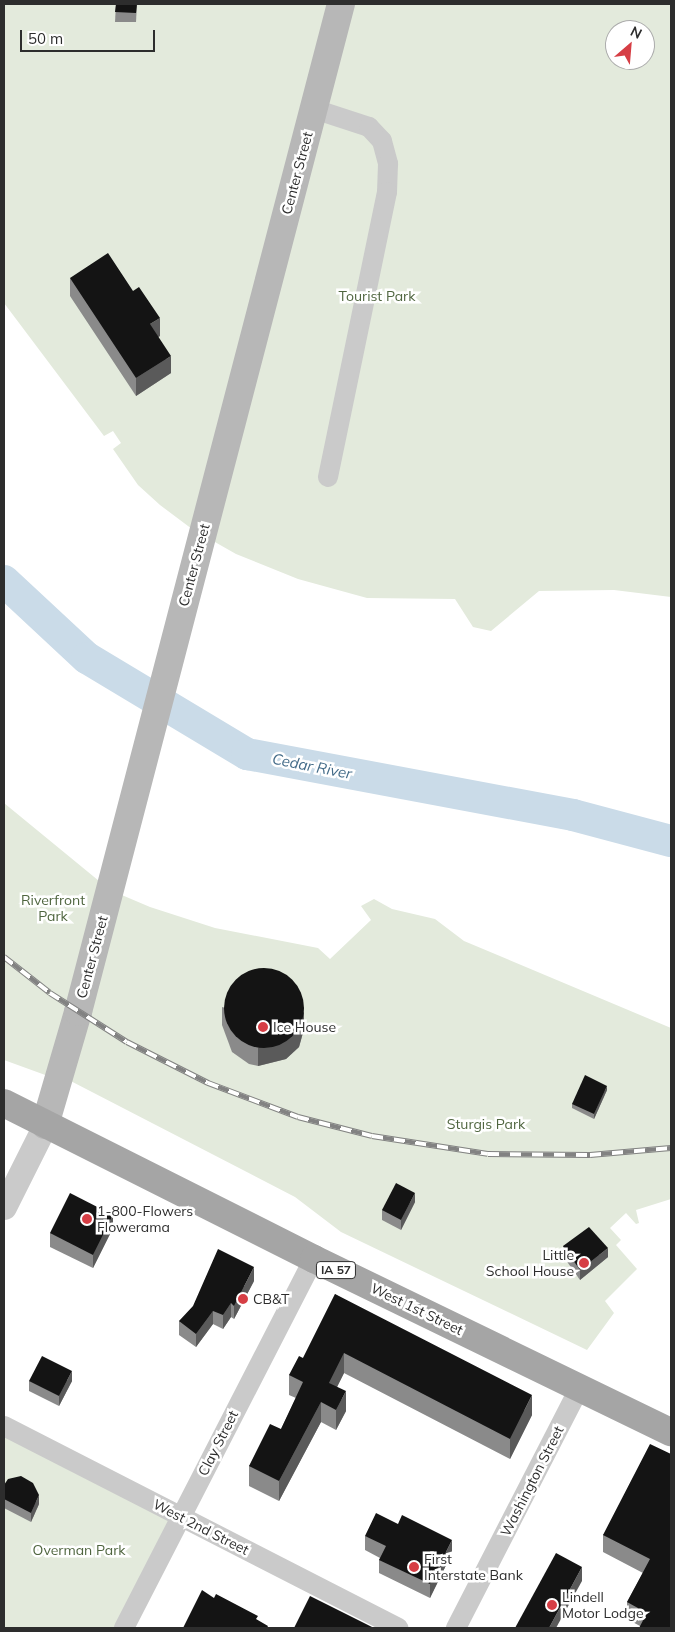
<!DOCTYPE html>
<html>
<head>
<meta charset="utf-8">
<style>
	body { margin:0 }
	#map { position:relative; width:675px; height:1632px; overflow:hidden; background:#fff; font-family:Mulish,sans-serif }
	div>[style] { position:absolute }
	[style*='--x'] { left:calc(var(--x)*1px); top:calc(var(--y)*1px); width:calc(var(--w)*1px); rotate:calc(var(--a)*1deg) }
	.green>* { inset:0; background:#e3eadc }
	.river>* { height:32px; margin:-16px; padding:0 16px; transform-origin:16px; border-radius:16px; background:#cadbe8 }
	.minor>* { height:20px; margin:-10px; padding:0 10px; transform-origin:10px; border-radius:10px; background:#cacaca }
	.tertiary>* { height:25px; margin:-12.5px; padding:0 12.5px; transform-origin:12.5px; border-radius:12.5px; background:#cacaca }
	.secondary>* { height:28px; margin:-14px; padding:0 14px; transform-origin:14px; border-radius:14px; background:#b7b7b7 }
	.primary>* { height:28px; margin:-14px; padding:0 14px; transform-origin:14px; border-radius:14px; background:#a5a5a5 }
	.rail>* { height:5.5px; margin-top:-2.75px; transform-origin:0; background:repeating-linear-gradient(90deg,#fff 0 11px,#828282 0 22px); box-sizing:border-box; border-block:1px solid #828282 }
	.wall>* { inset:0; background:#8a8a8a }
	.shaded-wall>* { inset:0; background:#5a5a5a }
	.building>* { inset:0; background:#141414 }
	.round { border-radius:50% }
	.dots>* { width:14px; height:14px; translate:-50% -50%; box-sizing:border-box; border:2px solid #fff; border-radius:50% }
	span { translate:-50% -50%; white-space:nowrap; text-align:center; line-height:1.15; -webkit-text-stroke:5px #fff; paint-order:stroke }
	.shield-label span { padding:1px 4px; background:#fff; border:1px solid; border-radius:4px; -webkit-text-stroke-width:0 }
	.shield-label { font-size:12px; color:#2d2d2d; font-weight:700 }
	.street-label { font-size:14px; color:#2d2d2d }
	.park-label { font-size:14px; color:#4f653f }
	.poi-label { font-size:14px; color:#2d2d2d }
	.left { translate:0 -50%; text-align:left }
	.right { translate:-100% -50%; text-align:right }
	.water-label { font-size:15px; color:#436b88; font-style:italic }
	.frame { position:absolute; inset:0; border:5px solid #2d2d2d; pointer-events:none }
	.north { position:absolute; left:605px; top:20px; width:50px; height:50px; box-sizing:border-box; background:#fff; border:1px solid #ababab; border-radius:50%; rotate:27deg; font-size:14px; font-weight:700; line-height:20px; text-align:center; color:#2d2d2d }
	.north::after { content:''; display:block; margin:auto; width:18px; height:22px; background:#d63e45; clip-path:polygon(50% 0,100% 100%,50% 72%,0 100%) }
	.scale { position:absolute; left:20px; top:30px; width:135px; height:22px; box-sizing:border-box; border:2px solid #2d2d2d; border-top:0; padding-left:6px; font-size:15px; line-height:18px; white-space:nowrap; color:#2d2d2d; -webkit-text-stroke:4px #fff; paint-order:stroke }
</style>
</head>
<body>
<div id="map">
	<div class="green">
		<div style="clip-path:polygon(evenodd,4px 4px,671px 4px,671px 597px,614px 590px,539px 591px,491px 631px,473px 627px,455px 599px,367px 598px,298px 579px,236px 554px,192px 529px,160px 505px,138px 485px,113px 449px,121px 443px,113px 431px,104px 436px,4px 303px,4px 4px,615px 30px,645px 30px,645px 60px,615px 60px,615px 30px)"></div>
		<div style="clip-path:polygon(4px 803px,110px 890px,150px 907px,215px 928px,318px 948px,330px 959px,371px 920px,361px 906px,374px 899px,392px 909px,435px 919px,464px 941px,671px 1028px,671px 1199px,636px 1210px,639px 1223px,636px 1224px,626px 1213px,610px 1228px,621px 1240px,616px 1245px,637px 1269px,605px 1301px,614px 1313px,587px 1350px,341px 1232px,295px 1197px,61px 1076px,59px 1080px,4px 1060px)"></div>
		<div style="clip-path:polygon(4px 1426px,181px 1517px,124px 1628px,4px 1628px)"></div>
	</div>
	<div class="river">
		<div style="--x:4;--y:581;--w:113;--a:42.9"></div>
		<div style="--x:87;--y:658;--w:187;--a:31"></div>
		<div style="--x:247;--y:754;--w:332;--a:10.6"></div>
		<div style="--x:573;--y:815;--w:101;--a:14.9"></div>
	</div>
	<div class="minor">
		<div style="--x:314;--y:109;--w:58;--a:18.1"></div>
		<div style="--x:369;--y:127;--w:19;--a:47"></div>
		<div style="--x:382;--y:141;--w:24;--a:75"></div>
		<div style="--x:388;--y:164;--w:28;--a:92"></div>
		<div style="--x:387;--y:192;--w:291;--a:101.7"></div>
		<div style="--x:4;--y:1426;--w:443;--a:27.1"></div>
		<div style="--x:124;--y:1628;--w:415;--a:-62.8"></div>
		<div style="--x:456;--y:1628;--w:271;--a:-62.8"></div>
	</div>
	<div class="tertiary">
		<div style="--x:4;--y:1207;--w:92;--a:-63.4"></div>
	</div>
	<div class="secondary">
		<div style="--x:45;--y:1125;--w:118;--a:-73.7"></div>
		<div style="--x:78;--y:1012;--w:1042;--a:-75.38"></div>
	</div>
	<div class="primary">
		<div style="--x:4;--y:1103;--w:347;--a:26.7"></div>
		<div style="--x:314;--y:1259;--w:397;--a:25.9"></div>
	</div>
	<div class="rail">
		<div style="--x:4;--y:957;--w:58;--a:38"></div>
		<div style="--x:50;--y:993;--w:91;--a:32.5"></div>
		<div style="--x:127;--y:1042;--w:91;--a:26.8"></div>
		<div style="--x:208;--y:1083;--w:96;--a:20.7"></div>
		<div style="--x:298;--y:1117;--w:76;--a:14.4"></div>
		<div style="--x:372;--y:1136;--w:117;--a:8.8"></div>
		<div style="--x:488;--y:1154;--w:102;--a:0.6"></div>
		<div style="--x:590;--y:1155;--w:81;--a:-4.9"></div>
	</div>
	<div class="wall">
		<div style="clip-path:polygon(116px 4px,137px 4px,136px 22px,115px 22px)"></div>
		<div style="clip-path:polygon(70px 278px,160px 336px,158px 337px,171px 373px,136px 396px,70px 296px)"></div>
		<div style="clip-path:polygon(222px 1007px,304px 1029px,299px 1047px,286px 1059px,258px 1066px,249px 1064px,232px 1052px,222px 1025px)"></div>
		<div style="clip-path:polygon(607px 1090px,594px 1119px,572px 1108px,572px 1104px)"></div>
		<div style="clip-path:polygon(415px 1202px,401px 1230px,382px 1220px,382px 1210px)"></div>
		<div style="clip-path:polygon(113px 1228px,93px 1268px,50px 1247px,50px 1233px)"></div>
		<div style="clip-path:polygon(563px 1246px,608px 1257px,580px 1280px,563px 1256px)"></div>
		<div style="clip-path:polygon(254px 1281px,234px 1319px,231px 1317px,223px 1329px,213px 1324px,196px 1347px,179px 1335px,179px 1321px)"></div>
		<div style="clip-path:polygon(335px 1294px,532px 1415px,510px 1459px,344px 1373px,337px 1387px,346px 1411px,336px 1430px,321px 1422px,279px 1501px,249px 1486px,249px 1466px,281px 1429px,296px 1398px,289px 1395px,289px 1375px,303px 1358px)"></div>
		<div style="clip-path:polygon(29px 1381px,72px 1381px,59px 1406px,29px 1391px)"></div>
		<div style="clip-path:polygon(671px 1454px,671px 1628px,640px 1626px,627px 1619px,627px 1602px,643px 1573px,603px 1552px,603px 1535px)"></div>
		<div style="clip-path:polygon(4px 1485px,39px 1504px,31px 1522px,4px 1508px)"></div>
		<div style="clip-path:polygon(365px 1536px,452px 1553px,430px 1598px,379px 1573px,379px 1560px,380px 1558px,365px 1550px)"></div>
	</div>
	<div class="shaded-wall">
		<div style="clip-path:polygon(160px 318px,160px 336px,150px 342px,150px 324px)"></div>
		<div style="clip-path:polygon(171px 356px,171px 373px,136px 396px,136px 378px)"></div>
		<div style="clip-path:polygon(304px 1012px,304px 1029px,299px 1047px,286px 1059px,258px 1066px,258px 1048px)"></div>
		<div style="clip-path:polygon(607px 1086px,607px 1090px,594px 1119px,594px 1114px)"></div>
		<div style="clip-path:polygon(415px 1193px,415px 1202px,401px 1230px,401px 1220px)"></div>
		<div style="clip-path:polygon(113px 1215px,113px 1228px,93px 1268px,93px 1255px)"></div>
		<div style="clip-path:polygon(608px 1248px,608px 1257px,580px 1280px,580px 1270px)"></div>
		<div style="clip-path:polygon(254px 1267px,254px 1281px,234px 1319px,234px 1306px)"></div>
		<div style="clip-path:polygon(231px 1303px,231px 1317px,223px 1329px,223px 1315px)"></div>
		<div style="clip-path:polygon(213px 1311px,213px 1324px,196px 1347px,196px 1334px)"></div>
		<div style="clip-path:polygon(344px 1353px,344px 1373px,329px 1403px,329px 1383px)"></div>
		<div style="clip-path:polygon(72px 1371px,72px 1381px,59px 1406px,59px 1396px)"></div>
		<div style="clip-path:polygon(346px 1391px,346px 1411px,336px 1430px,336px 1410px)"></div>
		<div style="clip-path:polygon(532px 1395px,532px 1415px,510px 1459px,510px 1439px)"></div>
		<div style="clip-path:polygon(321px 1402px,321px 1422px,279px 1501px,279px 1481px)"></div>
		<div style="clip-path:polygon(39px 1495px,39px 1504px,31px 1522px,31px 1513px)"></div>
		<div style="clip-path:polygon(452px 1540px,452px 1553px,430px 1598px,430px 1584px)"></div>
		<div style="clip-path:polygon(582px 1567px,582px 1581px,556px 1628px,549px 1628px)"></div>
	</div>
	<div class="building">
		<div style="clip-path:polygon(116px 4px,137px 4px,136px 13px,115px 12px)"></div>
		<div style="clip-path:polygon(108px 253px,133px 291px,139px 287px,160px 318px,150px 324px,171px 356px,136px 378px,70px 278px)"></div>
		<div class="round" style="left:224px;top:968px;width:80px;height:80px"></div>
		<div style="clip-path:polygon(585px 1075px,607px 1086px,594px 1114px,572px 1104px)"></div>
		<div style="clip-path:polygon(396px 1183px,415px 1193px,401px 1220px,382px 1210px)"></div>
		<div style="clip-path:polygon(70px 1193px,113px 1215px,93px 1255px,50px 1233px)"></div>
		<div style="clip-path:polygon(589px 1227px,608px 1248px,580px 1270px,563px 1246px)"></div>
		<div style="clip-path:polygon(218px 1249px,254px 1267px,234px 1306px,231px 1303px,223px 1315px,213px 1311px,196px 1334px,179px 1321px,193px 1306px)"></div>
		<div style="clip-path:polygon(335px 1294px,532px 1395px,510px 1439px,344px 1353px,329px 1383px,346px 1391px,336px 1410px,321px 1402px,279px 1481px,249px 1466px,270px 1424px,281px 1429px,303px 1382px,289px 1375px,299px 1356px,303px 1358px)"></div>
		<div style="clip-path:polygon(42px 1356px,72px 1371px,59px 1396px,29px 1381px)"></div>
		<div style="clip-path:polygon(650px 1444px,671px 1454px,671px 1628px,639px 1628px,647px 1613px,627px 1602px,650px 1559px,603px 1535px)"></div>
		<div style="clip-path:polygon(21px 1476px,33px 1483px,39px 1495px,31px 1513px,4px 1499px,4px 1485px,8px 1479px)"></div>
		<div style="clip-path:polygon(376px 1513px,398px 1524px,402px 1515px,452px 1540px,430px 1584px,379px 1560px,386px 1546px,365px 1536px)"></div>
		<div style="clip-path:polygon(556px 1553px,582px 1567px,549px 1628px,515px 1628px)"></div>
		<div style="clip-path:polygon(202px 1590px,214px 1598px,216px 1594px,258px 1616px,256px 1619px,268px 1626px,267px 1628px,183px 1628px)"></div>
		<div style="clip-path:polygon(310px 1596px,374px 1628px,294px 1628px)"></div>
	</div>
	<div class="dots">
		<div style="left:263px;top:1027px;background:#d63e45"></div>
		<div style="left:87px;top:1219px;background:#d63e45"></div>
		<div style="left:584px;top:1263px;background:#d63e45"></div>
		<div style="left:243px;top:1299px;background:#d63e45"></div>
		<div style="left:414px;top:1567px;background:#d63e45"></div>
		<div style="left:552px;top:1605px;background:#d63e45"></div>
	</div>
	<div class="shield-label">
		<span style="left:336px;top:1270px">IA 57</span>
	</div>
	<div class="street-label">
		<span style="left:297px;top:173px;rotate:-75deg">Center Street</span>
		<span style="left:194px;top:565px;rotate:-75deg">Center Street</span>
		<span style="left:92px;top:957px;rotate:-75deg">Center Street</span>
		<span style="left:417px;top:1309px;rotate:26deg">West 1st Street</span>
		<span style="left:218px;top:1443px;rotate:-63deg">Clay Street</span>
		<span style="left:532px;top:1481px;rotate:-63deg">Washington Street</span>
		<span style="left:201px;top:1527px;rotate:27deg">West 2nd Street</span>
	</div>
	<div class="park-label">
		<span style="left:377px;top:296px">Tourist Park</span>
		<span style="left:53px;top:908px">Riverfront<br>Park</span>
		<span style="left:486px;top:1124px">Sturgis Park</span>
		<span style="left:79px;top:1550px">Overman Park</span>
	</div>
	<div class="poi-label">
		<span class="left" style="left:273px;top:1027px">Ice House</span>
		<span class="left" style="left:97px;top:1219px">1-800-Flowers<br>Flowerama</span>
		<span class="right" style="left:574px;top:1263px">Little<br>School House</span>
		<span class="left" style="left:253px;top:1299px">CB&amp;T</span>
		<span class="left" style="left:424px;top:1567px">First<br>Interstate Bank</span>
		<span class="left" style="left:562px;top:1605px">Lindell<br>Motor Lodge</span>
	</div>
	<div class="water-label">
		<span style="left:312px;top:766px;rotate:11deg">Cedar River</span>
	</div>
	<div class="frame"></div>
	<div class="north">N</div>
	<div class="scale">50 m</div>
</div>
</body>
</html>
